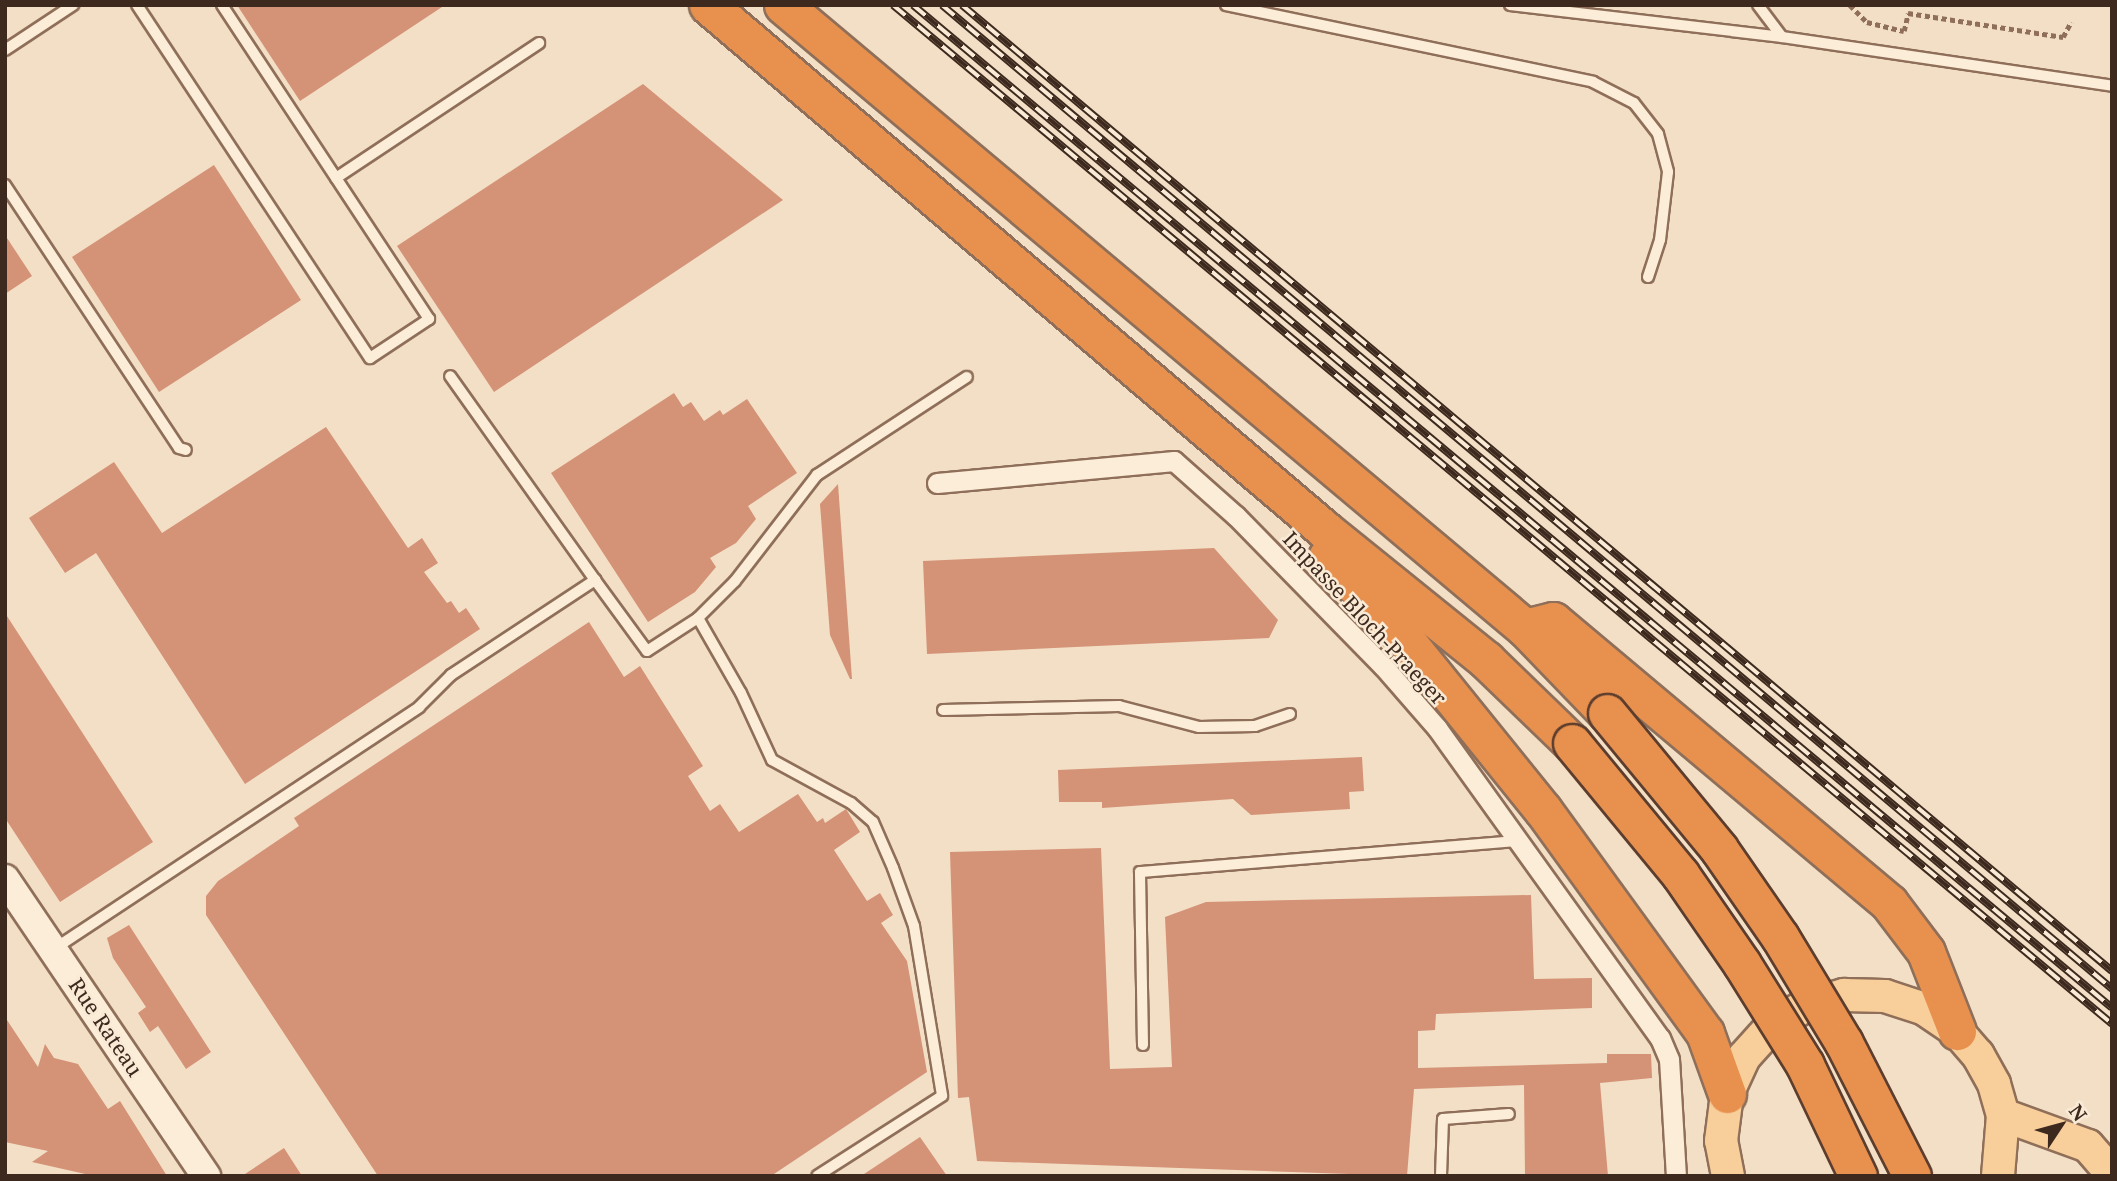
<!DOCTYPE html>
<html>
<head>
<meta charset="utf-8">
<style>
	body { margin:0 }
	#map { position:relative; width:2117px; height:1181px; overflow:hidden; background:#f2dfc5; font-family:"Noto Serif",serif }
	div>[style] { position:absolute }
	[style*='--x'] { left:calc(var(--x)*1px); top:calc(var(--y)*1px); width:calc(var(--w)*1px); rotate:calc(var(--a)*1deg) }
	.building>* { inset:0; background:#d49277 }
	.path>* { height:4.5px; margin-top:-2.25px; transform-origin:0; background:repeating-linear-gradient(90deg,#8f6f59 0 5px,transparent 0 8.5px) }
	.roads { filter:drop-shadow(2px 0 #8f6f59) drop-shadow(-2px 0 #8f6f59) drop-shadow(0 2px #8f6f59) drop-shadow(0 -2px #8f6f59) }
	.lane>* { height:10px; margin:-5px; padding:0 5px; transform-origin:5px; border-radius:5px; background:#fcedd9 }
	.street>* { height:19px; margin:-9.5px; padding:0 9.5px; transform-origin:9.5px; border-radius:9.5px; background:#fcedd9 }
	.secondary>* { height:28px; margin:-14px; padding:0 14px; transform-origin:14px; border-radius:14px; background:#fcedd9 }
	.primary>* { height:32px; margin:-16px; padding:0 16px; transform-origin:16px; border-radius:16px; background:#f8ce9a }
	.highway>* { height:37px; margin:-18.5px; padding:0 18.5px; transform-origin:18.5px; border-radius:18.5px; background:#e8914f }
	.rail>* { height:8px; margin-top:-4px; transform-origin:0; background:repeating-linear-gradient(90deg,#f9ead5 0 16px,#3e291e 0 32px); box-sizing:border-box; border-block:2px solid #3e291e }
	.bridges { filter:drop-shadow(2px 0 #5d3d2d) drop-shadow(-2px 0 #5d3d2d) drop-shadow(0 2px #5d3d2d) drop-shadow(0 -2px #5d3d2d) }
	.highway-bridge>* { height:37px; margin:-18.5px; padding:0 18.5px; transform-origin:18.5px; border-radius:18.5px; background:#e8914f }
	span { translate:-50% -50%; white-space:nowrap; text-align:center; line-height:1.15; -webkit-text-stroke:5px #f9ead5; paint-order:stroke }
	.street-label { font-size:21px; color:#3e291e }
	.frame { position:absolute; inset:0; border:7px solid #3e291e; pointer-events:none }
	.north { position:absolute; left:2026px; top:1090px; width:70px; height:70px; -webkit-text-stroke:5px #f9ead5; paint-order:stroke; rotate:54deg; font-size:19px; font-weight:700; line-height:28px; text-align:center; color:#3e291e }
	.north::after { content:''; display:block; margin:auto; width:24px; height:32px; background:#3e291e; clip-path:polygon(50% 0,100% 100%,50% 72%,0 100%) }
</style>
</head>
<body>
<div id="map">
	<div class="building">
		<div style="clip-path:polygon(237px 5px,445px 5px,300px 101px)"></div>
		<div style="clip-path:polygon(643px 84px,783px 200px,494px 392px,397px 246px)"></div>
		<div style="clip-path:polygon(214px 165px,301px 300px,159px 392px,72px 257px)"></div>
		<div style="clip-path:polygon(5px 235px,32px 276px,5px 294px)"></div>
		<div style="clip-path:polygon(674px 393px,683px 407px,691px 402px,704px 421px,720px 410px,723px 415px,747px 399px,797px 473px,748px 506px,756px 519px,736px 543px,710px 558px,716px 567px,695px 592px,648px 622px,551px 473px)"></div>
		<div style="clip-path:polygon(326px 427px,408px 548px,422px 538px,438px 563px,424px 572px,447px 603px,451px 601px,459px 613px,466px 608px,480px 629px,245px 784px,96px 553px,65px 573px,29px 518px,114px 462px,162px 533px)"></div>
		<div style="clip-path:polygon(838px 484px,852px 679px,850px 679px,830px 635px,820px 504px)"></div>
		<div style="clip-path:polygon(1214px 548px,1278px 620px,1269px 638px,927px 654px,923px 561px)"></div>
		<div style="clip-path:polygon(5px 613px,153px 842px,60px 902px,5px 818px)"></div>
		<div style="clip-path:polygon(589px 622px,624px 677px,640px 666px,703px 766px,688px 776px,710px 811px,720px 804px,739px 832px,798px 794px,817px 822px,823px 818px,825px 823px,846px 809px,860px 832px,834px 850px,867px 901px,880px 893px,893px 915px,881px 923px,907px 961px,927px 1072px,771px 1176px,378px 1176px,206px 915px,206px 896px,218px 881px,299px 826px,294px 818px)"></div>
		<div style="clip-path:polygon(1362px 757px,1364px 791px,1349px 792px,1350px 809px,1251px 815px,1233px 799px,1102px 808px,1102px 802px,1059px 802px,1058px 770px)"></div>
		<div style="clip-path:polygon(1101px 848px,1110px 1069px,1172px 1067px,1165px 917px,1206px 902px,1531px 895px,1534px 979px,1592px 978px,1592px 1008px,1436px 1014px,1435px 1030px,1418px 1031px,1418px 1068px,1607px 1063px,1607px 1073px,1607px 1054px,1651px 1054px,1652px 1078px,1600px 1083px,1608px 1176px,1525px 1176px,1524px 1085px,1414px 1089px,1407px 1176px,977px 1161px,969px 1097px,958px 1098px,950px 852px)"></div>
		<div style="clip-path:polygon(129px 925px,211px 1052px,186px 1069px,158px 1026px,150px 1032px,138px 1013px,146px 1007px,113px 958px,107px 938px)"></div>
		<div style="clip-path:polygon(5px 1017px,38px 1067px,45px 1044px,54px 1058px,78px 1064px,108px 1109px,120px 1101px,167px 1176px,94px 1176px,32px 1162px,48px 1151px,5px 1142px)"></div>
		<div style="clip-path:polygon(920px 1137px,947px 1176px,861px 1176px)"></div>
		<div style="clip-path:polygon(284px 1148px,302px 1176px,242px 1176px)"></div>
	</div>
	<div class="path">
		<div style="--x:1850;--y:5;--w:24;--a:45"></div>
		<div style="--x:1867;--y:22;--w:38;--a:14"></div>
		<div style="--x:1904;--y:31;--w:18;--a:-77"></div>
		<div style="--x:1908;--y:13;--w:157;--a:8.8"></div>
		<div style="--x:2063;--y:37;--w:17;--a:-62"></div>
	</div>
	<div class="roads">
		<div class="lane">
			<div style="--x:137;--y:5;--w:423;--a:56.6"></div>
			<div style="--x:370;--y:358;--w:71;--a:-33.5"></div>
			<div style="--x:429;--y:319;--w:376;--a:-123.4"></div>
			<div style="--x:1226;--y:5;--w:375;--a:11.8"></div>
			<div style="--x:1593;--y:82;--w:46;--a:27.1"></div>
			<div style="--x:1634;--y:103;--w:39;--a:52"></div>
			<div style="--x:1658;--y:134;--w:39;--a:75"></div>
			<div style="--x:1668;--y:172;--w:68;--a:96.7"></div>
			<div style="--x:1660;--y:240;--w:39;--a:108"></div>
			<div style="--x:1510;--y:5;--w:274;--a:6.7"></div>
			<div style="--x:1782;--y:37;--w:334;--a:8.4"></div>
			<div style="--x:1758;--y:5;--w:40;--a:53"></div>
			<div style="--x:5;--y:50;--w:82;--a:-33.5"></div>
			<div style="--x:336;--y:178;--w:244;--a:-33.6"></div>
			<div style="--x:5;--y:185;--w:315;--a:56.5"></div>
			<div style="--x:179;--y:448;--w:7;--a:16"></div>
			<div style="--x:595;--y:580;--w:88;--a:53.8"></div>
			<div style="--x:647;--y:651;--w:61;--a:-32.9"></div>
			<div style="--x:698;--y:618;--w:86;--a:60.2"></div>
			<div style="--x:741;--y:693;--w:74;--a:65.2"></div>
			<div style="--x:772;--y:760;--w:90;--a:28.6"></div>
			<div style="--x:851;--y:803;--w:29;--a:41"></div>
			<div style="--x:873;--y:822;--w:50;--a:66.5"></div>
			<div style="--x:893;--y:868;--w:62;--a:70.1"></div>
			<div style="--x:914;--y:926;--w:172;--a:80.6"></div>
			<div style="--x:942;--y:1096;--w:148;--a:147.4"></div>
			<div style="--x:698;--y:618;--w:52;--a:-45"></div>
			<div style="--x:735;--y:581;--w:134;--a:-52.3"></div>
			<div style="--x:817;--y:475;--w:179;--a:-33.2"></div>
			<div style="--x:943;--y:710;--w:176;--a:-1.3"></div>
			<div style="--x:1119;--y:706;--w:83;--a:14.7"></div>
			<div style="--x:1199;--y:727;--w:56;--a:-1"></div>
			<div style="--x:1255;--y:726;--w:37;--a:-19"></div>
			<div style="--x:54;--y:949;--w:438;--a:-33.5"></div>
			<div style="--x:419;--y:707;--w:45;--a:-45"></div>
			<div style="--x:451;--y:675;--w:173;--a:-33.4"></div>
			<div style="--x:595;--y:580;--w:250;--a:-125.4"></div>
			<div style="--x:1143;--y:1045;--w:173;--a:-91"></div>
			<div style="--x:1140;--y:872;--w:379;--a:-4.7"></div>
			<div style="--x:1441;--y:1176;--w:57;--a:-88"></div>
			<div style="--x:1443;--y:1119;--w:66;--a:-4.3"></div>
		</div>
		<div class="street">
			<div style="--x:937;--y:483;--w:238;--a:-5.3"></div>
			<div style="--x:1174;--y:461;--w:83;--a:41.6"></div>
			<div style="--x:1236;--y:516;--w:210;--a:45.6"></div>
			<div style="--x:1383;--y:666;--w:82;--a:48.9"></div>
			<div style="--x:1437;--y:728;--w:382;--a:54.3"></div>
			<div style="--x:1660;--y:1038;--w:23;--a:67"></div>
			<div style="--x:1669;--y:1059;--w:117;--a:86.6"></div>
		</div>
		<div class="secondary">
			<div style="--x:5;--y:879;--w:359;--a:55.9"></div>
		</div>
		<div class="primary">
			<div style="--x:2003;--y:1115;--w:90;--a:20"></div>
			<div style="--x:2088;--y:1146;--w:37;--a:49"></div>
			<div style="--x:1728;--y:1176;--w:36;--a:-101"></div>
			<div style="--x:1721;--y:1141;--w:47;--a:-82.7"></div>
			<div style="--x:1727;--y:1094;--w:41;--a:-65.3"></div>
			<div style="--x:1744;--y:1057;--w:40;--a:-48"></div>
			<div style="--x:1771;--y:1027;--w:40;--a:-32"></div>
			<div style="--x:1805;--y:1006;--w:41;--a:-15.8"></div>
			<div style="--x:1844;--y:995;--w:41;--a:1.4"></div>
			<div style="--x:1885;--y:996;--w:40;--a:18"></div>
			<div style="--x:1923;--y:1008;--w:41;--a:34.1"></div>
			<div style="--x:1957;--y:1031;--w:32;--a:49"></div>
			<div style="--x:1978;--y:1055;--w:33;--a:61"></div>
			<div style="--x:1994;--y:1084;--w:32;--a:74"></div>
			<div style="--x:2003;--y:1115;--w:61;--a:94.7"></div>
		</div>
		<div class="highway">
			<div style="--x:708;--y:5;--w:810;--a:40.39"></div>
			<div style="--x:1325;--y:530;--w:207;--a:38.9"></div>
			<div style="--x:1486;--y:660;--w:120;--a:44"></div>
			<div style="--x:783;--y:5;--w:969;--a:40.02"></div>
			<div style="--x:1525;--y:628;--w:118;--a:46"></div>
			<div style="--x:1327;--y:557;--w:99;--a:45.8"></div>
			<div style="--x:1396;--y:628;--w:234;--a:51.1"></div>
			<div style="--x:1543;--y:810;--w:276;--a:54"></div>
			<div style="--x:1705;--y:1033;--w:65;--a:70.2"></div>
			<div style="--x:1525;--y:628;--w:29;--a:-14"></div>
			<div style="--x:1553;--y:621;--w:439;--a:40"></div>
			<div style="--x:1889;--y:903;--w:61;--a:52.9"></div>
			<div style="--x:1926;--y:952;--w:85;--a:68.6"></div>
		</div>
	</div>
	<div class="rail">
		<div style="--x:893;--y:5;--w:1589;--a:39.89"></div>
		<div style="--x:913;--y:5;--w:1563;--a:39.91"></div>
		<div style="--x:942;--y:5;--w:1529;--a:40.06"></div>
		<div style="--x:962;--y:5;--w:1502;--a:40.03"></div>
	</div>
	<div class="bridges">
		<div class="highway-bridge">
			<div style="--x:1607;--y:713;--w:176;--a:50.5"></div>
			<div style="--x:1719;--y:849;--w:107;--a:55.3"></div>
			<div style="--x:1780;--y:937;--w:124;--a:58.9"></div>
			<div style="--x:1844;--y:1043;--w:149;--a:62.9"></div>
			<div style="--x:1572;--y:743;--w:170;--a:50.5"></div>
			<div style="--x:1680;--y:874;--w:109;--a:55.4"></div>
			<div style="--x:1742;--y:964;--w:119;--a:58"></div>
			<div style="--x:1805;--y:1065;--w:123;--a:64.5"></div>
		</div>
	</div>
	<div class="street-label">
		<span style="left:1365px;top:618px;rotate:47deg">Impasse Bloch-Praeger</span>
		<span style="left:106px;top:1027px;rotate:56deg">Rue Rateau</span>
	</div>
	<div class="frame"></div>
	<div class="north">N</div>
</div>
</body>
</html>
